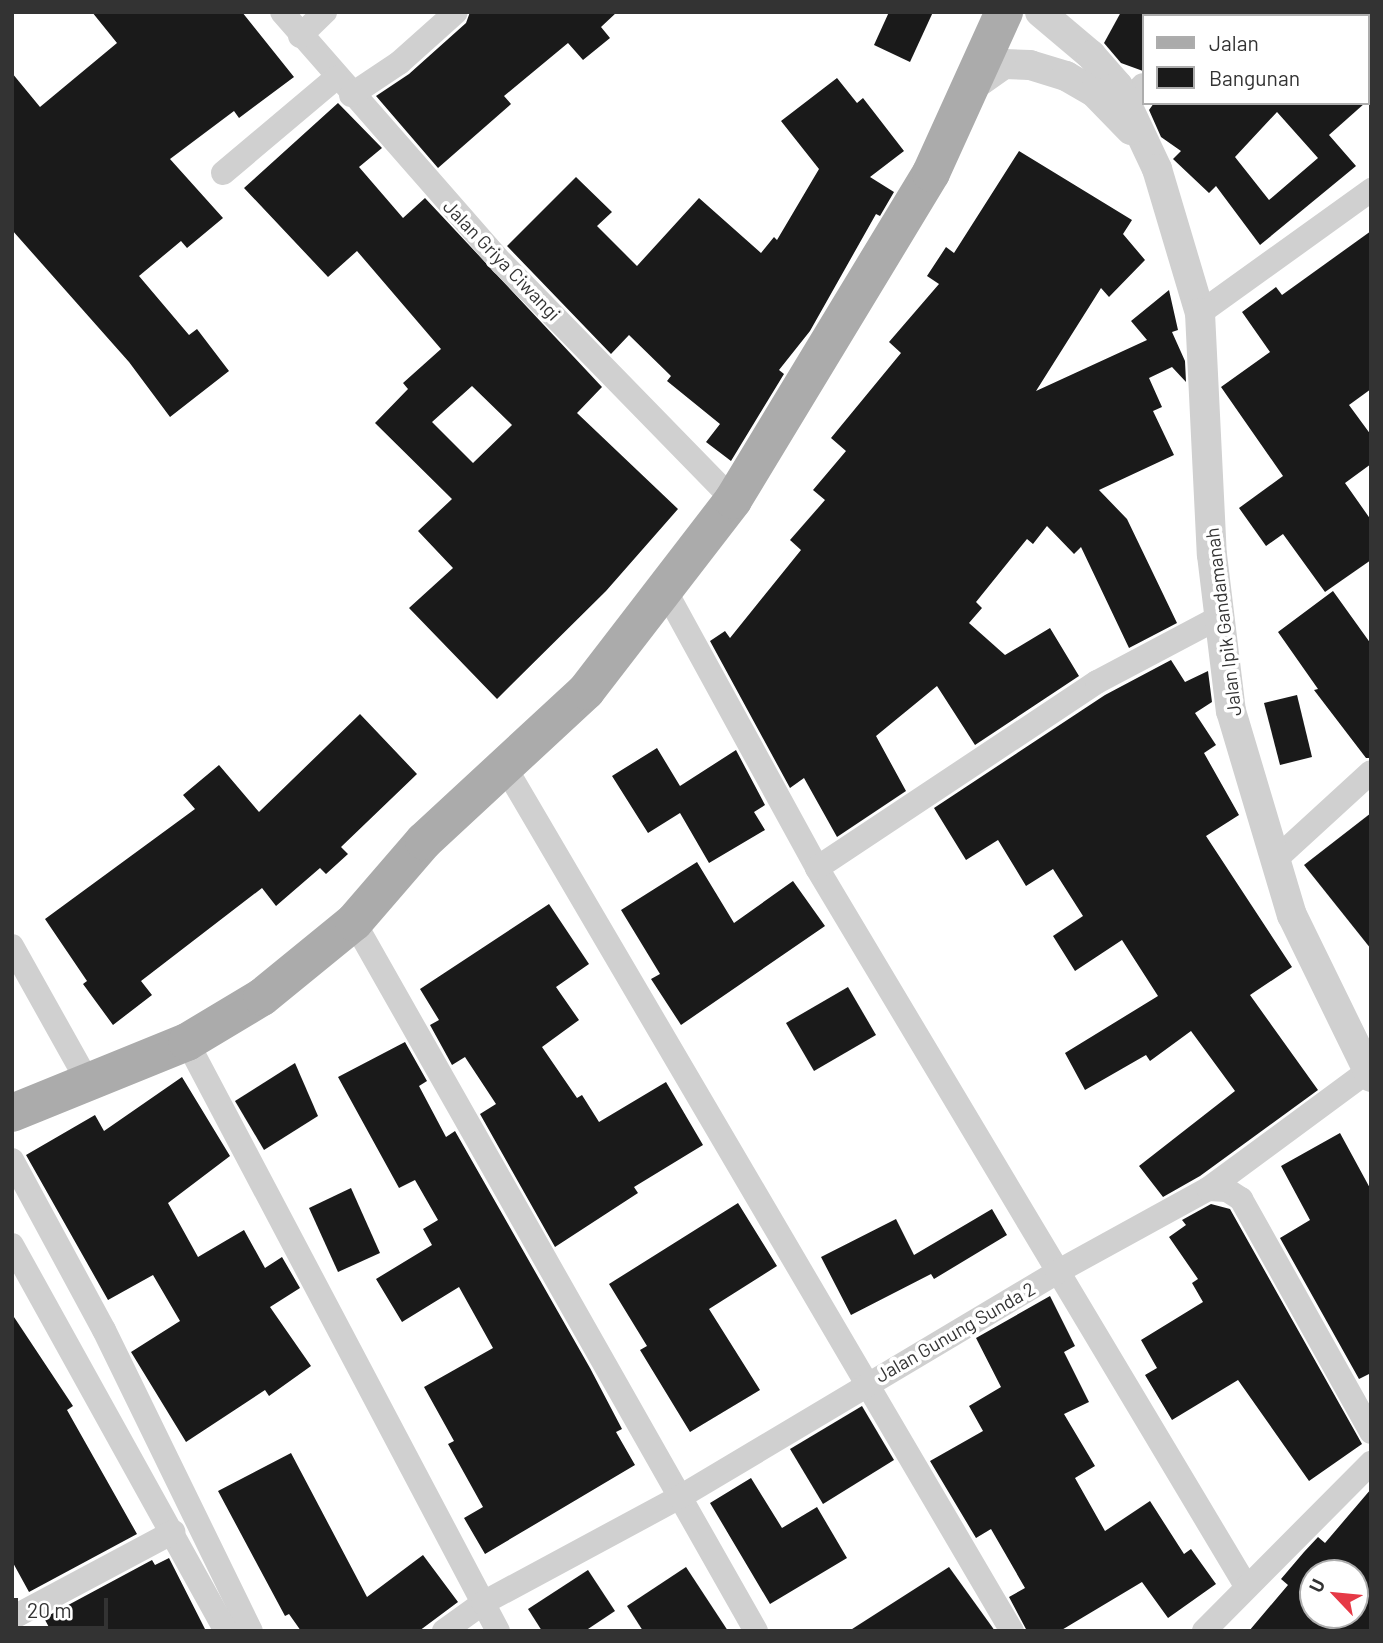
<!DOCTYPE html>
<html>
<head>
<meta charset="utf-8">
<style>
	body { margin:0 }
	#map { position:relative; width:1383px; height:1643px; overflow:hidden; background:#fff; font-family:Barlow,sans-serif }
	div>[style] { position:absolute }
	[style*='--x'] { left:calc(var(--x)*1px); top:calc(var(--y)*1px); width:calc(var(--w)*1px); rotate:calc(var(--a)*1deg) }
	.building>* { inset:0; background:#1a1a1a }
	.minor>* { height:24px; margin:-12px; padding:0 12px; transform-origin:12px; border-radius:12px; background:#d0d0d0 }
	.tertiary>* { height:30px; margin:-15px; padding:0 15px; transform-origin:15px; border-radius:15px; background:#d0d0d0 }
	.primary>* { height:38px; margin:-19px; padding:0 19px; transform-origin:19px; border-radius:19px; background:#ababab }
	span { translate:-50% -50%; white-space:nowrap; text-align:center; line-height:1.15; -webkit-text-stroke:7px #fff; paint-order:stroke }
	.street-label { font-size:19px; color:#333 }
	.frame { position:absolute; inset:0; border:14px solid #333; pointer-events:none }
	.legend { position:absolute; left:1142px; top:14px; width:228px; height:91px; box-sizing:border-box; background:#fff; border:2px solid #adadad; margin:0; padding:9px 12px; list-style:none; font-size:21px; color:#333 }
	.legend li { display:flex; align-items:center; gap:14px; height:35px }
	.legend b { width:35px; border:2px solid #adadad }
	.north { position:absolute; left:1299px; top:1559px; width:70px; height:70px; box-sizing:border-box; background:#fff; border:2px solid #adadad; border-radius:50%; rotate:296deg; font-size:19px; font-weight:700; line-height:28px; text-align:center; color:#333 }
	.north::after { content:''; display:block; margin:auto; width:24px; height:32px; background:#e63946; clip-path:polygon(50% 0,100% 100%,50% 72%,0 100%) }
	.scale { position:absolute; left:14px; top:1598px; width:94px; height:32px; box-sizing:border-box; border:4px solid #333; border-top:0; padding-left:9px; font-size:21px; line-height:24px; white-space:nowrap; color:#333; -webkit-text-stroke:5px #fff; paint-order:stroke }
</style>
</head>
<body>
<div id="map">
	<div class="building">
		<div style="clip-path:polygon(92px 12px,242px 12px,294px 77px,239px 118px,234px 111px,170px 159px,223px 218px,187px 248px,181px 241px,139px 276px,189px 335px,197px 329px,229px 371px,170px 417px,129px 362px,12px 230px,12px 73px,40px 107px,117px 43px)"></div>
		<div style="clip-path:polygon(470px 12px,617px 12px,601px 27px,610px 38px,583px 60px,568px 43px,504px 96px,511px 104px,438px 168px,376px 96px,409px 74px,466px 23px)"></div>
		<div style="clip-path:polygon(889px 12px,933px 12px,910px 62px,874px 45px)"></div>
		<div style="clip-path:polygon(1121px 12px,1143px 12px,1143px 71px,1121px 63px,1104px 43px)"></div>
		<div style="clip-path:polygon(837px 78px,857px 103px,863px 98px,904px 151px,870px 177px,894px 192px,880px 216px,876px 214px,810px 331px,779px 370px,784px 374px,731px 461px,706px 442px,720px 424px,667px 381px,671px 376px,629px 335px,611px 354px,507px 246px,576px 177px,612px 212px,597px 226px,637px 266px,699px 198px,761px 253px,774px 237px,777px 240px,819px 169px,781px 121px)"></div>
		<div style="clip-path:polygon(evenodd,338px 103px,382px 148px,359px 167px,403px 218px,425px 198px,602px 387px,577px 413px,678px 509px,606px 591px,497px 699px,409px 608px,453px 568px,418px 531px,452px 499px,375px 423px,408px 389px,403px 383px,441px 349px,357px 251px,328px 277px,244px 188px,338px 103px,472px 386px,512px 425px,473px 463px,432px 422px,472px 386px)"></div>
		<div style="clip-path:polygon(evenodd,1154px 103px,1365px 103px,1329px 135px,1356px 166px,1260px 245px,1216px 186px,1209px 193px,1173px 159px,1181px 151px,1161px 137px,1149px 110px,1154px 103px,1277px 112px,1318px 158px,1269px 200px,1235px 157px,1277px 112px)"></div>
		<div style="clip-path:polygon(1019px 151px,1132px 220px,1123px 234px,1145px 260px,1109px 297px,1101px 288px,1036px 391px,1147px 340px,1131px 321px,1169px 290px,1178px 330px,1172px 332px,1185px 361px,1186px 382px,1172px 367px,1149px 378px,1162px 407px,1153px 411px,1174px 455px,1099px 490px,1127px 519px,1177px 623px,1129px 648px,1081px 547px,1074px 554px,1047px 526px,1033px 544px,1027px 539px,976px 602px,982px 608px,969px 623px,1005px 655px,1050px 628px,1079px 676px,975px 745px,937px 686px,876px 736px,906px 791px,837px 837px,804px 778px,790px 788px,710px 641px,725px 631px,730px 638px,801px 550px,790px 540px,825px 500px,813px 490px,846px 451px,831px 438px,901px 353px,889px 342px,939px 284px,927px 276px,946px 247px,954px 253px)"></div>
		<div style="clip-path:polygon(1371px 231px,1371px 389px,1349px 405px,1371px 435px,1371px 464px,1345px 483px,1371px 520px,1371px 560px,1325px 592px,1283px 534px,1266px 546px,1239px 508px,1283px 476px,1221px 387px,1270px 352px,1242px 312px,1276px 287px,1282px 295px)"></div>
		<div style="clip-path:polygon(1333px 591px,1371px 644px,1371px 758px,1366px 758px,1314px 690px,1318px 689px,1278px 632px)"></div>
		<div style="clip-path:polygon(1171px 660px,1185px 682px,1208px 671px,1212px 702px,1195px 713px,1216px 745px,1204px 753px,1239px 815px,1206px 836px,1292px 967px,1250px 995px,1318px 1090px,1200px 1176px,1163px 1197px,1139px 1166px,1235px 1091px,1191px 1031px,1150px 1061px,1146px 1055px,1085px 1090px,1065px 1053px,1158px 996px,1122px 940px,1075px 971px,1053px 936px,1083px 916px,1053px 869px,1026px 886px,998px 840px,966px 860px,934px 808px,1105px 695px)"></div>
		<div style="clip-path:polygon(1297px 695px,1312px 757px,1280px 765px,1264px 703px)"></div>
		<div style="clip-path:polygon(360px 714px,417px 774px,341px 847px,348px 854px,326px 874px,320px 868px,276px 906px,262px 888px,141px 981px,152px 995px,113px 1025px,83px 984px,87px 981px,45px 919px,195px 809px,183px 795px,219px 765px,259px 812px)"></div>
		<div style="clip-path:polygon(657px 748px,680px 786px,736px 750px,765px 805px,754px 812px,765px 830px,709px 863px,680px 813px,648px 833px,612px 776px)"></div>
		<div style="clip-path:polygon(1371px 813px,1371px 949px,1304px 865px)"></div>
		<div style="clip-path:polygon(697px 862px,734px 923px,793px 881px,825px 926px,681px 1025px,651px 979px,660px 974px,621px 910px)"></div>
		<div style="clip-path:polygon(549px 904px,589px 964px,556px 987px,579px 1020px,542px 1047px,577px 1098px,582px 1095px,599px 1122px,666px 1082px,703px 1145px,634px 1187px,638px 1193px,555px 1247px,480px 1114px,496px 1104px,465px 1057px,452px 1065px,430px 1025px,439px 1020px,420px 989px)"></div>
		<div style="clip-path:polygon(848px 987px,876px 1035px,814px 1071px,786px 1023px)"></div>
		<div style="clip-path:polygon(405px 1042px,427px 1081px,419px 1086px,446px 1137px,455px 1131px,590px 1368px,622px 1429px,616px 1432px,635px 1465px,485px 1554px,464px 1518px,483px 1507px,448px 1444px,454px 1441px,424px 1387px,493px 1348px,459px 1287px,402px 1322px,376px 1279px,432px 1245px,423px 1229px,438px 1220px,415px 1180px,399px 1188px,338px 1077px)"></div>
		<div style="clip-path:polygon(295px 1063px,318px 1116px,264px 1150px,235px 1101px)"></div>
		<div style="clip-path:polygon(182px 1077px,230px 1156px,168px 1203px,198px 1257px,244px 1230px,265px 1268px,282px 1257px,300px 1288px,270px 1307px,311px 1366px,269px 1396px,265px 1390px,186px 1442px,131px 1352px,180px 1321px,153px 1275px,108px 1300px,26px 1155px,95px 1115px,104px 1131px)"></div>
		<div style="clip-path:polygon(1340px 1133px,1371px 1190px,1371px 1373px,1359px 1379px,1280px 1238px,1310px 1220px,1281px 1166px)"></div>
		<div style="clip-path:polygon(351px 1188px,380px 1253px,338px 1272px,309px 1208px)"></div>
		<div style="clip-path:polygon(738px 1203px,777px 1266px,709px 1309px,760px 1390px,690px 1432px,640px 1350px,647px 1346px,609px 1284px)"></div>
		<div style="clip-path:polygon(1211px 1204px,1230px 1209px,1362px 1444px,1309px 1481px,1238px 1380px,1172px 1420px,1145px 1375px,1157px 1368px,1141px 1340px,1203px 1302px,1192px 1283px,1198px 1279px,1169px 1237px,1186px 1225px,1182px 1220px)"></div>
		<div style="clip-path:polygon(992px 1209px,1007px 1235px,934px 1279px,931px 1274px,851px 1315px,821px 1257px,896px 1219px,914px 1255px)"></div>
		<div style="clip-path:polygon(1050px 1296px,1075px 1346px,1064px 1352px,1089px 1402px,1064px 1414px,1095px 1466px,1075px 1478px,1105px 1531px,1150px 1501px,1184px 1554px,1191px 1549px,1216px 1584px,1168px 1618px,1142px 1582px,1060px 1631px,1027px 1631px,1009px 1597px,1025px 1588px,991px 1529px,976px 1538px,930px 1461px,983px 1431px,969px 1406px,1001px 1387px,976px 1338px)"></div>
		<div style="clip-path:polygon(12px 1314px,73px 1406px,67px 1410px,137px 1534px,29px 1592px,12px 1561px)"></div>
		<div style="clip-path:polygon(862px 1406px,894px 1460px,823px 1504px,790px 1449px)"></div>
		<div style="clip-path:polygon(291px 1453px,367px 1597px,423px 1555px,458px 1602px,419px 1631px,301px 1631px,289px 1614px,285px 1616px,218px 1491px)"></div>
		<div style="clip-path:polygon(751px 1478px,782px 1528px,817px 1507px,847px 1558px,770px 1604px,710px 1503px)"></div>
		<div style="clip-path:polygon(evenodd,1371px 1489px,1371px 1631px,1249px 1631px,1288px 1585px,1281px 1579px,1304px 1552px,1318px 1537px,1325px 1543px,1371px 1489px,1313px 1573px,1355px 1573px,1355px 1615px,1313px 1615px,1313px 1573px)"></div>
		<div style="clip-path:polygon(169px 1558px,206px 1631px,51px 1631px,44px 1618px,152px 1560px,155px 1565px)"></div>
		<div style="clip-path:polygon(686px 1567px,728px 1631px,643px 1631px,627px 1606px)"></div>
		<div style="clip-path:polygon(949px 1567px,995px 1631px,849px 1631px)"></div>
		<div style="clip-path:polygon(588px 1570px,615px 1611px,585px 1631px,542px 1631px,528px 1609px)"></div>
	</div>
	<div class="minor">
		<div style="--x:282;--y:12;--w:334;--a:48.8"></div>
		<div style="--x:502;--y:263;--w:331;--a:45.7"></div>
		<div style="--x:1196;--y:16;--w:4;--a:-63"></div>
		<div style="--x:300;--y:36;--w:35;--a:-44"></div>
		<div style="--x:351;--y:95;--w:58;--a:-33.7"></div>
		<div style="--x:399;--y:63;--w:76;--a:-41.8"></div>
		<div style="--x:1115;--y:114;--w:40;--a:-46"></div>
		<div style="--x:223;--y:173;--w:148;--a:-40.1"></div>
		<div style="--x:1200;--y:313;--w:211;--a:-35.7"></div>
		<div style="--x:665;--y:590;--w:317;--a:61.3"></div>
		<div style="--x:817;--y:868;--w:836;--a:59.14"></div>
		<div style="--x:505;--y:767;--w:1002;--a:59.6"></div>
		<div style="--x:1275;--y:860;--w:130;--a:-42.5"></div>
		<div style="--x:817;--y:868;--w:336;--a:-33.6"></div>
		<div style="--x:1097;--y:682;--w:137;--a:-27.9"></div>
		<div style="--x:354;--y:922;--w:815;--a:60.45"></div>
		<div style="--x:12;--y:946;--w:156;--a:60.8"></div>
		<div style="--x:187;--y:1042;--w:666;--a:62.17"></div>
		<div style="--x:12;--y:1160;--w:193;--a:61.6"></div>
		<div style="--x:104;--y:1330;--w:335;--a:64"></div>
		<div style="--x:1208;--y:1189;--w:19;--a:3"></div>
		<div style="--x:1227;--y:1190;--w:17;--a:33"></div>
		<div style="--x:1241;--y:1199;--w:267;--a:60.8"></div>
		<div style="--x:12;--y:1245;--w:441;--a:61"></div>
		<div style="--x:12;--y:1618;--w:183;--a:-28.1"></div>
		<div style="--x:444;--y:1631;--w:48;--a:-35.7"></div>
		<div style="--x:483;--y:1603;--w:224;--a:-28.3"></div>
		<div style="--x:680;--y:1497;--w:439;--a:-30.8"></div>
		<div style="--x:1057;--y:1272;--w:172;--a:-28.8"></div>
		<div style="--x:1208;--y:1189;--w:199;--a:-36.4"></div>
		<div style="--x:1204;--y:1631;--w:237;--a:-45.2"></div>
	</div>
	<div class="tertiary">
		<div style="--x:1040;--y:12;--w:67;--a:40.1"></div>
		<div style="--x:1091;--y:55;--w:41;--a:48.9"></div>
		<div style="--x:1118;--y:86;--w:92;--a:64.8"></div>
		<div style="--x:1157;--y:169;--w:150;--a:73.4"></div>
		<div style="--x:1200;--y:313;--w:242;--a:87.2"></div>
		<div style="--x:1212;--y:555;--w:157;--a:83.1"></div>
		<div style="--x:1231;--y:711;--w:213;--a:73.4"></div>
		<div style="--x:1292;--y:915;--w:180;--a:64"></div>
		<div style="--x:970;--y:88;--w:42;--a:-35.2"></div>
		<div style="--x:1004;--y:64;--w:26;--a:2"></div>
		<div style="--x:1030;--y:65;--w:38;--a:17"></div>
		<div style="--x:1066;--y:76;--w:32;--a:30"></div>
		<div style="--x:1094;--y:92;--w:53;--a:45.8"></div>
	</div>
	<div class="primary">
		<div style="--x:12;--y:1113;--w:189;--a:-22.1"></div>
		<div style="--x:187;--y:1042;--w:87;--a:-31"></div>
		<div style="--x:262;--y:997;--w:119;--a:-39.2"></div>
		<div style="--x:354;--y:922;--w:107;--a:-49.2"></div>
		<div style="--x:424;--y:841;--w:221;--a:-42.8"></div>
		<div style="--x:586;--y:691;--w:241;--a:-52.4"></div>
		<div style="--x:733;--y:500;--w:382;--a:-58.8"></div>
		<div style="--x:931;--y:173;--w:177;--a:-65.6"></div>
	</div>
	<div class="street-label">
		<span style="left:502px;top:260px;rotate:46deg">Jalan Griya Ciwangi</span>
		<span style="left:1223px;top:622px;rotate:-97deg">Jalan Ipik Gandamanah</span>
		<span style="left:955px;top:1332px;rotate:-30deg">Jalan Gunung Sunda 2</span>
	</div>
	<div class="frame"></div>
	<ul class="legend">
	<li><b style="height:9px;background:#ababab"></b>Jalan</li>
	<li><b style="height:19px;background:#1a1a1a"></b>Bangunan</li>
	</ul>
	<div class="north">U</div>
	<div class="scale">20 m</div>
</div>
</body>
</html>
